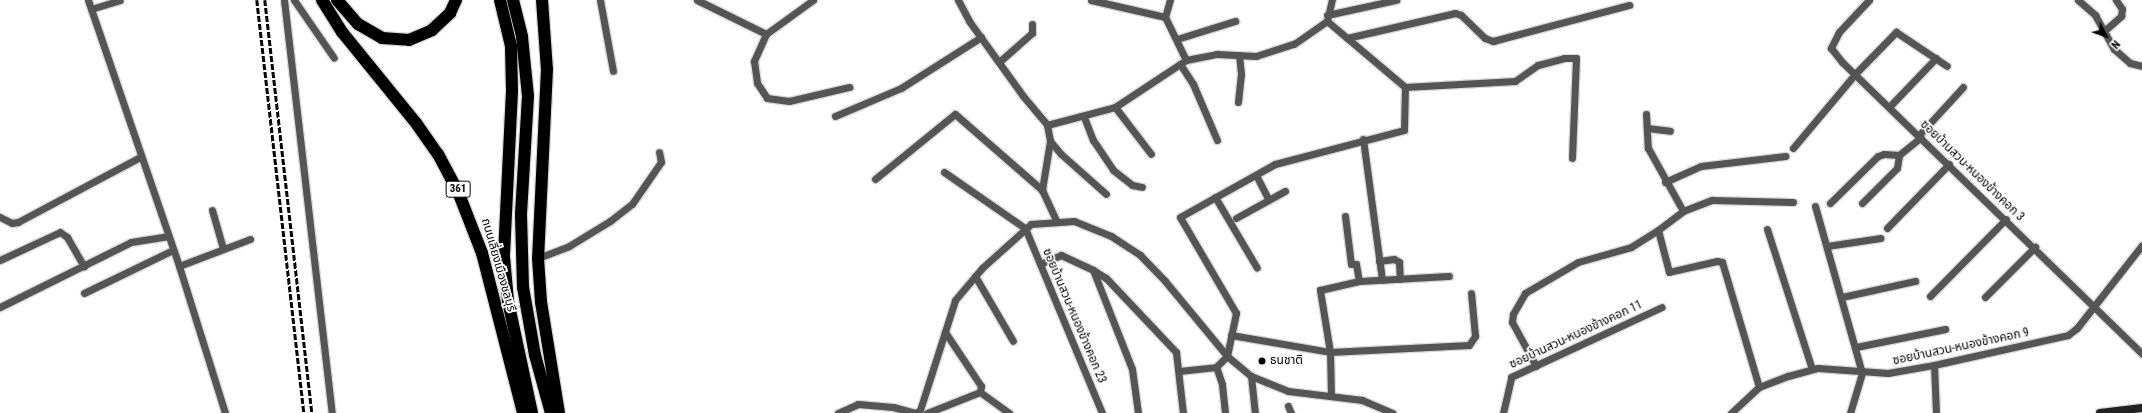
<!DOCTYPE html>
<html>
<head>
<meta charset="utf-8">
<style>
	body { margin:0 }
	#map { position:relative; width:2142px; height:413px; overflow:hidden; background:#fff; font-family:"Roboto Condensed","Noto Sans Thai",sans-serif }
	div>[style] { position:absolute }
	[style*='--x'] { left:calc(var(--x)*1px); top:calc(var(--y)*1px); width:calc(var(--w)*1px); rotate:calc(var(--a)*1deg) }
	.roads { filter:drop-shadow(1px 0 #dbdbdb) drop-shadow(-1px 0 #dbdbdb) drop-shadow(0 1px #dbdbdb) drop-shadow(0 -1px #dbdbdb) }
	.street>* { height:7px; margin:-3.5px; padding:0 3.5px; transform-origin:3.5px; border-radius:3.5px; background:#555 }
	.secondary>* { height:8px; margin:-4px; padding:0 4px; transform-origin:4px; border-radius:4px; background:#222 }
	.highway>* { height:12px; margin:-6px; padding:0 6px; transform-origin:6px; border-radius:6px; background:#000 }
	.rail>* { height:2.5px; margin-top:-1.25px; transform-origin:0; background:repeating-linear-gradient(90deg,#000 0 6px,transparent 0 8px) }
	.dots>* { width:11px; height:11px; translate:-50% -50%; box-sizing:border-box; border:2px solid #fff; border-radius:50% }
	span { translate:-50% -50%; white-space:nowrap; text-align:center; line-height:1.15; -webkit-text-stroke:3.5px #fff; paint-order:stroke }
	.shield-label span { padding:1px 3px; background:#fff; border:1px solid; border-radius:3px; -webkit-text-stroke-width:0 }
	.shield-label { font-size:11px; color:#000; font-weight:700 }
	.street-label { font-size:12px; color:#000 }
	.poi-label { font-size:12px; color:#000 }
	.left { translate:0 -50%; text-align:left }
	.north { position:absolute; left:2086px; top:16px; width:40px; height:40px; -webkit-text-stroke:3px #fff; paint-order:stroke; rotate:131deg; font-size:11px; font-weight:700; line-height:16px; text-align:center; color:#000 }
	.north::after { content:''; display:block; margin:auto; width:14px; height:18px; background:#000; clip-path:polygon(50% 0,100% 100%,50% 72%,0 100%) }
</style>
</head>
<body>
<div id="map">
	<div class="roads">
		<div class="street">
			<div style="--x:88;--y:0;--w:281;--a:71.1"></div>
			<div style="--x:179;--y:266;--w:154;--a:72.6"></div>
			<div style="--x:284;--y:0;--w:416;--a:83.4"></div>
			<div style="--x:294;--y:0;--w:70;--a:55.4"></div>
			<div style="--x:600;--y:0;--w:72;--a:79.6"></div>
			<div style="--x:697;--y:0;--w:77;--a:26.2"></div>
			<div style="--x:958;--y:0;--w:24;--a:62"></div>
			<div style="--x:969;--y:21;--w:92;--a:54.2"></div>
			<div style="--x:1023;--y:96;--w:38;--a:50"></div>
			<div style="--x:1047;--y:125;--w:16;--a:79"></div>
			<div style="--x:1050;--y:141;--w:50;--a:99.3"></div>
			<div style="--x:1042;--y:190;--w:35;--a:65"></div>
			<div style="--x:1091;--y:0;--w:76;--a:12.9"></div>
			<div style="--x:1165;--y:17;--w:48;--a:64"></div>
			<div style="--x:1869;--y:0;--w:44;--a:133.2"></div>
			<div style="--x:1839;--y:32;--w:18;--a:117"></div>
			<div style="--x:1831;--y:48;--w:18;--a:52"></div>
			<div style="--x:1842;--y:62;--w:419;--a:44.2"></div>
			<div style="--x:2078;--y:0;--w:23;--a:41"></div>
			<div style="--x:2095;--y:15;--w:39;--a:61"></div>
			<div style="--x:2114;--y:49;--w:21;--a:41"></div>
			<div style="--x:2130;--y:63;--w:12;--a:14"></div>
			<div style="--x:91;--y:9;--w:30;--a:-17"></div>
			<div style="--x:1327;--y:15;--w:71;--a:-12.3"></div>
			<div style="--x:1165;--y:17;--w:18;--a:-74"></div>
			<div style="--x:2104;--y:31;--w:23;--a:-41"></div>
			<div style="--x:2121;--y:16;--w:7;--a:-82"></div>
			<div style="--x:2122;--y:9;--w:11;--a:-124"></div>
			<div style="--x:766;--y:34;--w:30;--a:114"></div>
			<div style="--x:754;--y:61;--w:22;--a:82"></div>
			<div style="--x:757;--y:83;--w:18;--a:56"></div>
			<div style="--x:767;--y:98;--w:22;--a:8"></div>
			<div style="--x:789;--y:101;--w:62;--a:-13.1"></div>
			<div style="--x:766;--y:34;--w:58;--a:-35.9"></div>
			<div style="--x:1347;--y:38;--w:111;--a:-13"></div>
			<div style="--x:1455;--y:13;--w:6;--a:18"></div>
			<div style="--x:1461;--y:15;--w:33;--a:44"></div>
			<div style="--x:1485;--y:38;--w:9;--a:21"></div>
			<div style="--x:1493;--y:41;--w:141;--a:-14.8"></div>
			<div style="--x:1177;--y:39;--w:61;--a:-17.2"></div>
			<div style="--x:999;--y:62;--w:44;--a:-41.3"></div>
			<div style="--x:1032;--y:33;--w:9;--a:-90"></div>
			<div style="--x:1180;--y:64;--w:24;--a:57"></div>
			<div style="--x:1193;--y:84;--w:61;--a:66.8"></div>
			<div style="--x:1405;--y:87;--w:110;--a:-3.1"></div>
			<div style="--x:1515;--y:81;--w:28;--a:-35"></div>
			<div style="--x:1538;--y:65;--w:27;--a:-15"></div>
			<div style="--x:1564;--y:58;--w:12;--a:0"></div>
			<div style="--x:1576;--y:58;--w:100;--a:92.3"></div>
			<div style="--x:1238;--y:102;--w:28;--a:-84"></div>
			<div style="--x:1241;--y:74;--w:19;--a:-96"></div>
			<div style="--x:1115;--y:107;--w:59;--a:52.5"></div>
			<div style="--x:1889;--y:107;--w:68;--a:-46.2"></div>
			<div style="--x:1646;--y:114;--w:34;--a:87"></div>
			<div style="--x:1648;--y:148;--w:72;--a:60.9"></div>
			<div style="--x:835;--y:116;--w:72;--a:-23"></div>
			<div style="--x:901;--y:88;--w:95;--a:-32.5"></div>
			<div style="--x:1084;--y:117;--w:25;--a:69"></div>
			<div style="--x:1093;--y:140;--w:36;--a:56"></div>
			<div style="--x:1113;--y:170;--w:24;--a:38"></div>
			<div style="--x:1132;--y:185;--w:10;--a:11"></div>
			<div style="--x:1047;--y:125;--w:70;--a:-14.8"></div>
			<div style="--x:1115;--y:107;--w:85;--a:-33.5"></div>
			<div style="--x:1186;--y:60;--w:32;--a:-11"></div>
			<div style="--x:1217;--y:54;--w:39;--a:3"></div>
			<div style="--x:1256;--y:56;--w:40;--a:-18"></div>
			<div style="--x:1294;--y:44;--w:40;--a:-34.9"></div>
			<div style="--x:1327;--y:21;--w:22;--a:-77"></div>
			<div style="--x:1647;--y:128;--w:23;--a:7"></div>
			<div style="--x:1919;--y:135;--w:65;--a:-47.5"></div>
			<div style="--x:1363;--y:139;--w:142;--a:82.3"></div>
			<div style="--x:1050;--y:141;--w:17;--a:50"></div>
			<div style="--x:1061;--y:154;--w:60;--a:41.6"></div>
			<div style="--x:1793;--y:148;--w:97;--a:-50"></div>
			<div style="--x:1855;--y:74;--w:59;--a:-45.7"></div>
			<div style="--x:1896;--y:32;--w:61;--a:33.7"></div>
			<div style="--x:944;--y:172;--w:98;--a:34.7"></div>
			<div style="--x:1256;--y:175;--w:28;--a:63"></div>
			<div style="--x:875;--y:179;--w:103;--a:-39.1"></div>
			<div style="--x:955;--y:114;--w:116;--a:41.1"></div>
			<div style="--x:1665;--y:182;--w:39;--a:-24"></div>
			<div style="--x:1701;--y:166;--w:85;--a:-6.8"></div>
			<div style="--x:1215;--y:197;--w:82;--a:59.4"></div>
			<div style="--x:1830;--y:203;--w:67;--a:-44.4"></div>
			<div style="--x:1878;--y:156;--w:6;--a:-18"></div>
			<div style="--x:1884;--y:154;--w:15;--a:4"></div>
			<div style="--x:1899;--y:155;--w:28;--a:-39"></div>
			<div style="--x:1862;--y:203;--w:49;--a:-45"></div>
			<div style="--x:1897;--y:168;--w:13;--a:-81"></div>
			<div style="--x:1815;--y:206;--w:173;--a:74.3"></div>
			<div style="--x:1862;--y:373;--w:42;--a:106.7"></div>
			<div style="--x:212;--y:210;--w:40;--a:74"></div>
			<div style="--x:1345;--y:216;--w:48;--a:82.9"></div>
			<div style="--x:1351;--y:264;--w:5;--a:0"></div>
			<div style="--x:1356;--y:264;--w:17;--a:80"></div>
			<div style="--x:0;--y:217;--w:13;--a:27"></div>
			<div style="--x:12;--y:223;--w:6;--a:-9"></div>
			<div style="--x:18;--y:222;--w:138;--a:-28"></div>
			<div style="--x:1236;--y:218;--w:56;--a:-28.9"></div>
			<div style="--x:1025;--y:228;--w:200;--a:67.4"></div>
			<div style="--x:1887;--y:228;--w:89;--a:-45.9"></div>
			<div style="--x:1767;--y:229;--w:147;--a:72.2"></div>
			<div style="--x:1827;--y:246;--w:54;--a:-8.6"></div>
			<div style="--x:538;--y:258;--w:33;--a:-21"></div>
			<div style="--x:569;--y:246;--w:48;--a:-31.4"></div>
			<div style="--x:610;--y:221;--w:28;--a:-38"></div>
			<div style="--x:632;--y:204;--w:51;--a:-55.4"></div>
			<div style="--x:661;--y:162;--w:10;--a:-101"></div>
			<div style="--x:0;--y:260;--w:66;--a:-25"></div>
			<div style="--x:60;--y:232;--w:9;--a:36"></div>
			<div style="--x:67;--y:237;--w:34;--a:60"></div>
			<div style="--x:1379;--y:261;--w:15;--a:-8"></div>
			<div style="--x:1394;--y:259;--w:6;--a:31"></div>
			<div style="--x:1399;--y:262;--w:17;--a:87"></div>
			<div style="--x:1040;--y:264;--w:23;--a:-23"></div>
			<div style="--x:1061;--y:255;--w:35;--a:25"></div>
			<div style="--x:1093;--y:270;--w:106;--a:68.5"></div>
			<div style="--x:1132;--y:369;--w:44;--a:82.2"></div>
			<div style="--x:179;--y:266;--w:76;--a:-20.8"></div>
			<div style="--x:1093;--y:270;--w:15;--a:32"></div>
			<div style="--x:1106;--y:278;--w:102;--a:46.6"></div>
			<div style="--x:1176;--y:352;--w:61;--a:83.5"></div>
			<div style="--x:975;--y:276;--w:75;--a:59.7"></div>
			<div style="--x:84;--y:293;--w:99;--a:-25.8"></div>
			<div style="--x:1930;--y:296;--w:108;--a:-45.4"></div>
			<div style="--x:1842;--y:297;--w:75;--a:-12.4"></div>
			<div style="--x:1985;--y:297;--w:71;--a:-45"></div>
			<div style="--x:0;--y:307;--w:146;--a:-26.4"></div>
			<div style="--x:131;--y:242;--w:37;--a:-9"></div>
			<div style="--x:945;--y:332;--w:65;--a:56.3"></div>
			<div style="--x:981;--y:386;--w:6;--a:99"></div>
			<div style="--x:1231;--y:335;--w:100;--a:9.7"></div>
			<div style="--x:1330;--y:352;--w:139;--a:-2.9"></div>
			<div style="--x:1469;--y:345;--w:11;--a:-56"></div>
			<div style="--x:1475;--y:336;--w:43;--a:-95.3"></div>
			<div style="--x:1856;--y:347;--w:91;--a:-11.4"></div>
			<div style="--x:1934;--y:365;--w:48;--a:87.6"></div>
			<div style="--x:1536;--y:366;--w:50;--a:-118.6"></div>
			<div style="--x:1512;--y:322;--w:8;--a:-83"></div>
			<div style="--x:1513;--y:314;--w:24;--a:-60"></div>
			<div style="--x:1525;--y:293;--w:61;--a:-30.3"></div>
			<div style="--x:1578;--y:262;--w:55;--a:-15.8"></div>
			<div style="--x:1631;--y:247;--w:32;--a:-32"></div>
			<div style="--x:1179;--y:371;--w:37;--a:-6"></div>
			<div style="--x:1251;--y:376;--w:37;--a:84"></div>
			<div style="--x:1759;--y:387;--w:130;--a:-106.5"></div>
			<div style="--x:1722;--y:262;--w:5;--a:-169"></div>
			<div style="--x:1717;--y:261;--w:49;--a:167.1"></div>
			<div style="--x:1669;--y:272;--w:43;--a:-104.7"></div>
			<div style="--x:1658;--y:230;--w:31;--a:-37"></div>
			<div style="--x:1683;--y:211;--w:31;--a:-21"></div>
			<div style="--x:1712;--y:200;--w:81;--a:1.4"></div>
			<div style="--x:980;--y:392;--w:36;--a:36"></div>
			<div style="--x:1331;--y:396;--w:44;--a:-91.3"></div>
			<div style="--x:1330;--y:352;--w:63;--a:-99.2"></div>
			<div style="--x:1320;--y:290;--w:40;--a:-13"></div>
			<div style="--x:1359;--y:281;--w:90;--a:-3.2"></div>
			<div style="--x:1288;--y:406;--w:8;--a:67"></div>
			<div style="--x:838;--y:413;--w:22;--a:-24"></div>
			<div style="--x:858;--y:404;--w:35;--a:5"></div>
			<div style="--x:893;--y:407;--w:23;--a:15"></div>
			<div style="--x:916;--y:413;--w:5;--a:-37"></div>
			<div style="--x:920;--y:410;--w:115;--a:-72.3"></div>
			<div style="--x:955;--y:300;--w:42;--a:-49.8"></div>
			<div style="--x:982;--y:268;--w:66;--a:-41.9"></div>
			<div style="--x:1031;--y:224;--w:43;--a:-4"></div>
			<div style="--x:1074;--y:221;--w:40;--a:22"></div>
			<div style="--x:1111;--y:236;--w:35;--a:33"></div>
			<div style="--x:1140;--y:255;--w:36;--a:46"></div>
			<div style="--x:1165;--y:281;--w:97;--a:50.4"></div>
			<div style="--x:1227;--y:356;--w:31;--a:40"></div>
			<div style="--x:1251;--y:376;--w:40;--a:22"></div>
			<div style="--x:1288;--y:391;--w:75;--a:6.9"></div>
			<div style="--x:1362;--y:400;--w:33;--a:23"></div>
			<div style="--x:927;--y:413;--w:57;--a:-21.6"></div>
			<div style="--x:1225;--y:413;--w:29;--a:-96"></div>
			<div style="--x:1222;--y:384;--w:18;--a:-109"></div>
			<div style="--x:1216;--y:367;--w:16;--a:-45"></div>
			<div style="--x:1227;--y:356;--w:44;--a:-78.2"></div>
			<div style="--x:1236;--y:313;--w:111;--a:-120.3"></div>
			<div style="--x:1180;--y:217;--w:109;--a:-29.2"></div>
			<div style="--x:1275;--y:164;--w:133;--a:-14.8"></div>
			<div style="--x:1404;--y:130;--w:43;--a:-88.7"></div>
			<div style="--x:1405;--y:87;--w:102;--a:-139.8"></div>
			<div style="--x:1503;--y:413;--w:37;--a:-77"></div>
			<div style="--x:1511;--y:377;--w:166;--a:-24.9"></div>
			<div style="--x:1731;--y:413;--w:38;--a:-43"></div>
			<div style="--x:1759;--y:387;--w:31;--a:-21"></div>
			<div style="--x:1788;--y:376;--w:31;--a:-15"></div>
			<div style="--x:1818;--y:368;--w:70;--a:4.1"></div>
			<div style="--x:1888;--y:373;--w:47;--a:-9.9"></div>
			<div style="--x:1934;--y:365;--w:137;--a:-12.6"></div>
			<div style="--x:2068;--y:335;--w:11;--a:-38"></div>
			<div style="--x:2077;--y:328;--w:105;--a:-51.9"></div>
		</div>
		<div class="secondary">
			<div style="--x:2100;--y:413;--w:42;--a:-6.8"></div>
		</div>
		<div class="highway">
			<div style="--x:322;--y:0;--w:38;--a:58"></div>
			<div style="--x:342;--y:32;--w:117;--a:50.9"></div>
			<div style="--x:416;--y:123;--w:38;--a:55"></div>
			<div style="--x:438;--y:154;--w:40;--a:62"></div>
			<div style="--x:457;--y:189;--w:69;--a:68.7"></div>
			<div style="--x:482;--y:253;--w:165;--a:75.6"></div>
			<div style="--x:337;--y:0;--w:32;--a:49"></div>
			<div style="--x:358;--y:24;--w:28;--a:30"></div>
			<div style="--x:382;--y:38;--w:27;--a:4"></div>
			<div style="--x:409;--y:40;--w:25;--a:-23"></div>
			<div style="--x:432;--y:30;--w:25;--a:-43"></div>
			<div style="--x:450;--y:13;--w:14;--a:-65"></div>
			<div style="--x:500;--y:0;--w:47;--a:76.6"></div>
			<div style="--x:511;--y:46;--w:45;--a:88.7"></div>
			<div style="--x:512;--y:91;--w:166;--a:92.8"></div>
			<div style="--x:504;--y:257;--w:44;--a:84.8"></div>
			<div style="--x:508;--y:301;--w:115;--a:77.9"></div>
			<div style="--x:513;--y:0;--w:38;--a:76"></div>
			<div style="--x:522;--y:37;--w:59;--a:84.2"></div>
			<div style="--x:528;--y:96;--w:119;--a:93.4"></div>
			<div style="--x:521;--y:215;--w:72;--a:88.4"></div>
			<div style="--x:523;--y:287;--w:69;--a:80"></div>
			<div style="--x:535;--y:355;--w:60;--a:74.6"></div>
			<div style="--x:542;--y:0;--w:69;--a:85.9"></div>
			<div style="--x:547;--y:69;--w:189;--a:92.7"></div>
			<div style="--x:538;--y:258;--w:44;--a:86.1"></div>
			<div style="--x:541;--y:302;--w:112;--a:80.8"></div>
		</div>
	</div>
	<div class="rail">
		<div style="--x:257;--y:0;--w:416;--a:83.5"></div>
		<div style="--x:265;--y:0;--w:416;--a:83.5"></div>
	</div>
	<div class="dots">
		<div style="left:1262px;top:361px;background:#000"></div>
	</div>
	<div class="shield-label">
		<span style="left:458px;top:189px">361</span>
	</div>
	<div class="street-label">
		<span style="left:1972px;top:171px;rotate:44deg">ซอยบ้านสวน-หนองข้างคอก 3</span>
		<span style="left:498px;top:265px;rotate:74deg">ถนนเลี่ยงเมืองชลบุรี</span>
		<span style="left:1074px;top:316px;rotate:67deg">ซอยบ้านสวน-หนองข้างคอก 23</span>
		<span style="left:1576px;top:335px;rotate:-25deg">ซอยบ้านสวน-หนองข้างคอก 11</span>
		<span style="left:1961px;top:347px;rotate:-12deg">ซอยบ้านสวน-หนองข้างคอก 9</span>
	</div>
	<div class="poi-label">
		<span class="left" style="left:1270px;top:361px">ธนชาติ</span>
	</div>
	<div class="north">N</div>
</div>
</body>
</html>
